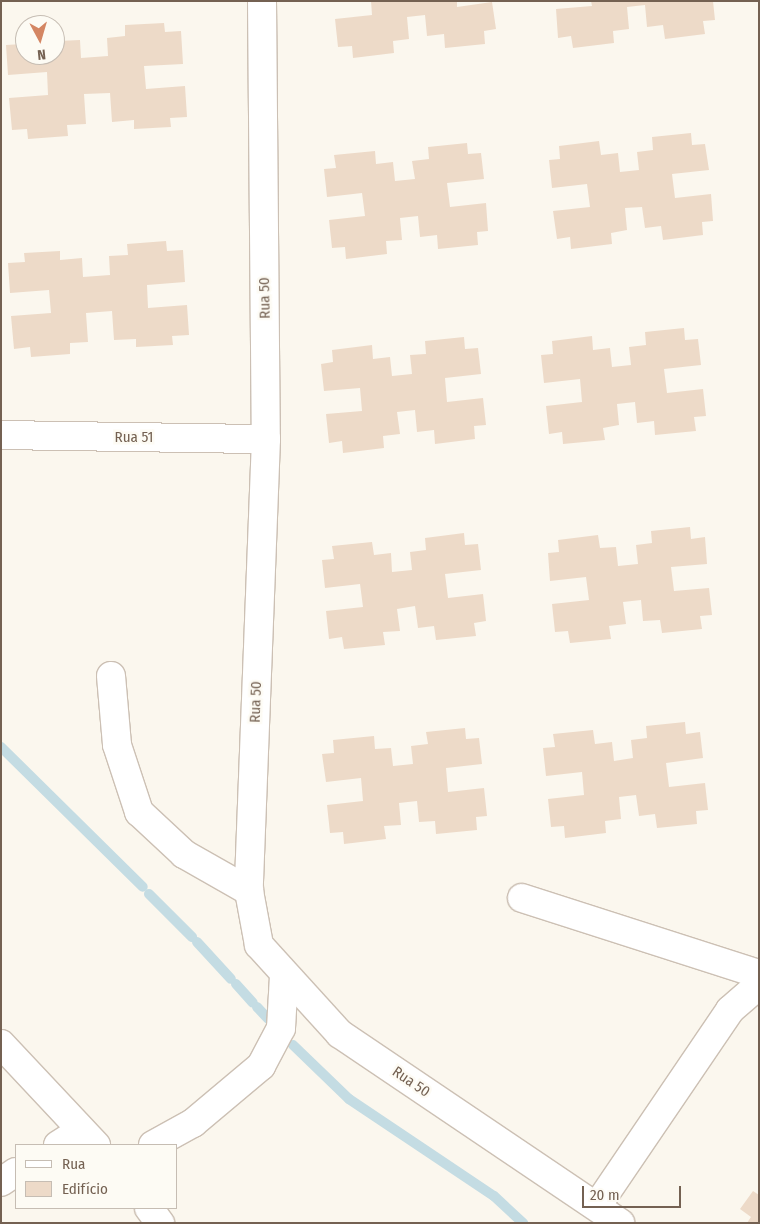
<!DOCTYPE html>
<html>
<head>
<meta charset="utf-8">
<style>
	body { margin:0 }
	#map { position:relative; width:760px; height:1224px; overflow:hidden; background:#fbf7ee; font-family:"Fira Sans Condensed",sans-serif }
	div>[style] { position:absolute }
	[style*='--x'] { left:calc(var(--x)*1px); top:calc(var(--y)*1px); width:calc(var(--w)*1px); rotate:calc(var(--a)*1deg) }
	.stream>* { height:10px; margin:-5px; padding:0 5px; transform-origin:5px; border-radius:5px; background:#c4dce3 }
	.building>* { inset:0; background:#eddac8 }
	.roads { filter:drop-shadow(1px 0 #ccc0b4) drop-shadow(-1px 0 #ccc0b4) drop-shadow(0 1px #ccc0b4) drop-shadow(0 -1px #ccc0b4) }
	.minor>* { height:28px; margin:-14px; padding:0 14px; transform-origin:14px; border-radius:14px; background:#fff }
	span { translate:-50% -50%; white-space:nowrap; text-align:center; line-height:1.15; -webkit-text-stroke:5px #fdfbf4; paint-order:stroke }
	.street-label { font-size:15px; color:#746152 }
	.frame { position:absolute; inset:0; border:2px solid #746152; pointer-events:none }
	.legend { position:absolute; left:15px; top:1144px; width:162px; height:65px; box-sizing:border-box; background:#fdfbf4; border:1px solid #c6bdb3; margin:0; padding:6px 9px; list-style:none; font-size:15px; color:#746152 }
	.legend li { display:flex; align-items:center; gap:10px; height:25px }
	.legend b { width:25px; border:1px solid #c6bdb3 }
	.north { position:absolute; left:15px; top:15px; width:50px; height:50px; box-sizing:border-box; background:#fdfbf4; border:1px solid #c6bdb3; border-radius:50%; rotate:174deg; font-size:14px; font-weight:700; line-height:20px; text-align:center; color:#746152 }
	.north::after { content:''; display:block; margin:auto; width:18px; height:22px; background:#d48663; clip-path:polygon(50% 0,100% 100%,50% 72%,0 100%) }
	.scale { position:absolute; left:582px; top:1186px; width:99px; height:22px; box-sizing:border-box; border:2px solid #746152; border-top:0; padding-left:6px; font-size:15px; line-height:18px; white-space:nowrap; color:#746152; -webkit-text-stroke:4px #fdfbf4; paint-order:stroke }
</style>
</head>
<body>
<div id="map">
	<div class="stream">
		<div style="--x:1;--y:747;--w:199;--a:44.6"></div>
		<div style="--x:149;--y:894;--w:61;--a:45"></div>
		<div style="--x:197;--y:942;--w:50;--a:47.4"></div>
		<div style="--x:236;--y:984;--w:25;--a:48"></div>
		<div style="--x:257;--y:1007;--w:16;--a:47"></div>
		<div style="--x:293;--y:1045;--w:78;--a:44"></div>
		<div style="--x:349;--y:1099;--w:174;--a:33.8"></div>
		<div style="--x:494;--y:1196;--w:40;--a:43"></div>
	</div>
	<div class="building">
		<div style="clip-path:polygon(371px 1px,457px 1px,457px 7px,492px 2px,496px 29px,484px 31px,485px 44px,445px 48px,444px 34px,427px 36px,425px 15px,407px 17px,409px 39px,393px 41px,394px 53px,353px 58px,352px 46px,338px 47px,335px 19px,372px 15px)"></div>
		<div style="clip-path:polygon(591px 1px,713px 1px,715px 20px,703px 21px,705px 34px,665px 39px,663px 25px,647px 27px,645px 5px,627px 7px,629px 29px,613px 31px,614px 43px,573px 48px,571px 36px,558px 38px,556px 9px,592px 6px)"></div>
		<div style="clip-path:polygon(164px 23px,165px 32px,181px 31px,183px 64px,144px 66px,146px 89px,185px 86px,187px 117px,170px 118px,171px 127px,134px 129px,134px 120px,112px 122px,110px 93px,84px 94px,86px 124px,67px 125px,68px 136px,28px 139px,27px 129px,12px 130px,9px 98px,48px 95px,47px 72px,8px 75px,6px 45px,23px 44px,25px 34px,25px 55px,55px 55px,58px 33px,58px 41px,80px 40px,81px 58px,108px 56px,107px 38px,125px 36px,125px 25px)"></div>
		<div style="clip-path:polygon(691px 133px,692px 145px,705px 144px,709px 170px,672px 174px,675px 198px,711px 194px,713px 221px,702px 222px,703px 235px,663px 240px,661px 226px,645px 228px,642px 207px,625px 208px,627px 230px,611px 233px,612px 244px,571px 249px,570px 237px,557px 239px,553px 211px,590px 207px,587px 184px,552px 188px,549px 160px,560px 159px,559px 146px,599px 141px,601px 155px,618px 153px,620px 172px,639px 170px,637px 152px,653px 150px,652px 137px)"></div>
		<div style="clip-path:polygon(467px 143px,468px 154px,481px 153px,484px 179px,447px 183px,450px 207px,486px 203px,488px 231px,477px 232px,478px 245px,438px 249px,437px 235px,420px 237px,418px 216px,400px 218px,402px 240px,386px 241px,387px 254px,346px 259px,345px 247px,332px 248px,329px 220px,365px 216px,362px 193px,327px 197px,324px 169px,336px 168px,334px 155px,375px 151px,376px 164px,393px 162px,395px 181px,415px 179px,412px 161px,429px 159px,428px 147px)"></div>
		<div style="clip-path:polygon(166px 241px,167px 251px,183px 250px,185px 282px,147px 285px,148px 308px,187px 305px,189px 335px,172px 336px,173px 345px,136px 347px,136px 339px,114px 340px,112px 311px,86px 313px,88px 342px,70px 343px,70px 354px,31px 357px,30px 347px,14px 349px,11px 316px,51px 313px,49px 290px,10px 293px,8px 263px,25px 262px,24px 253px,60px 251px,60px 260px,82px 258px,83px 277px,110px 275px,109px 256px,128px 255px,127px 244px)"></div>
		<div style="clip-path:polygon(684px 328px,685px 340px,698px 339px,701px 365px,664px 369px,667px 393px,703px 389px,706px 416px,694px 417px,696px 431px,655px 435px,654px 421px,637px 423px,635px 402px,617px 404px,619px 425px,603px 428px,605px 440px,563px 444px,562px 432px,549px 434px,546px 406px,582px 402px,580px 379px,544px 383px,541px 355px,553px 354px,552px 341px,592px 336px,593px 350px,610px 348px,612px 367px,631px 365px,629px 347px,646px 345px,645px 332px)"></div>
		<div style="clip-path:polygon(464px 337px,465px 349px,478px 348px,481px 374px,445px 378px,447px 402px,483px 398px,486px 425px,474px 426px,475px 439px,435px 444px,434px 430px,417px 432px,415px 410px,397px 412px,400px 434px,383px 436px,384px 448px,343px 453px,342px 441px,329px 443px,326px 414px,362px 411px,360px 388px,324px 391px,321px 364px,333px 362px,332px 350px,372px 345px,373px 359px,390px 357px,392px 376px,412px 374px,410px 355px,426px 354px,425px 341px)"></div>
		<div style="clip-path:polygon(690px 527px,691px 539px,705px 537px,707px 564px,671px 567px,674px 591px,709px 588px,712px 615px,700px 616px,702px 629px,662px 633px,660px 620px,643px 621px,641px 600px,623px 602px,626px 624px,609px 626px,611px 639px,570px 643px,568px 631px,555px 632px,552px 604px,589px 600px,586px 577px,550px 581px,548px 553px,559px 552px,558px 540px,598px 535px,600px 548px,616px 547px,618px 566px,638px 564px,636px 545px,652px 543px,651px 531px)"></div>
		<div style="clip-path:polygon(464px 533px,465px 545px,478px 544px,481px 570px,445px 574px,448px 598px,483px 594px,486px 621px,474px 623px,476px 636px,436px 640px,434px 626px,418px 628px,415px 606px,397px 609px,400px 631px,383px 632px,385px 645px,344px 649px,342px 637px,329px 639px,326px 611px,363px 607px,360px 584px,325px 588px,322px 560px,334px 559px,332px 546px,372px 542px,374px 555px,391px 553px,392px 572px,412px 570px,410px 552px,426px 550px,425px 538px)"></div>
		<div style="clip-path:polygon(685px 722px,686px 734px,700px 732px,703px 758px,666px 763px,669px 787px,705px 783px,708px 810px,696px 811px,697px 824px,657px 828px,655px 814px,639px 816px,636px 795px,619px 797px,621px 819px,605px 821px,606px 833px,565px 838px,564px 826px,551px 827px,548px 799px,584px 795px,582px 772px,546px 776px,543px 748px,555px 747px,553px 734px,593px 730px,595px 744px,612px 742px,614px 761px,633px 758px,631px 740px,647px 738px,646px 726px)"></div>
		<div style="clip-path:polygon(465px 728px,466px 739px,479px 738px,482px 764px,446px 768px,448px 792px,484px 788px,487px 816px,476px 817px,477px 830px,436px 834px,435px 821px,419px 822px,417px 801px,399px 803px,401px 825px,384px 826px,386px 839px,344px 844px,343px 832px,330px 833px,327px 805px,363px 801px,361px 778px,326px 782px,322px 754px,334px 753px,333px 740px,374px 736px,375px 749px,391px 748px,393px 766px,413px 764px,411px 746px,428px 744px,426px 732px)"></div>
		<div style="clip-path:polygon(753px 1191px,759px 1195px,759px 1223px,747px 1223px,751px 1217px,740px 1209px)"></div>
	</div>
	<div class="roads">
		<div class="minor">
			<div style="--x:262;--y:1;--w:438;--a:89.5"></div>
			<div style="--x:266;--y:439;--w:452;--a:92.2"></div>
			<div style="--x:249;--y:891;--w:55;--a:79.5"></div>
			<div style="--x:259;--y:945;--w:120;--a:47.7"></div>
			<div style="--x:340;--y:1034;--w:338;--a:34"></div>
			<div style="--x:1;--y:435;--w:265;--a:0.9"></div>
			<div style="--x:111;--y:676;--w:69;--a:85"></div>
			<div style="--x:117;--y:745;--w:71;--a:71.8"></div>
			<div style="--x:139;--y:812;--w:62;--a:43"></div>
			<div style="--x:184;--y:854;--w:75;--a:29.6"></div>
			<div style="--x:522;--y:898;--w:249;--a:17.8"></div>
			<div style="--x:1;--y:1044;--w:139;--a:46.8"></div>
			<div style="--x:58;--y:1145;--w:26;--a:-32"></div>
			<div style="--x:153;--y:1145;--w:46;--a:-28.8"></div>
			<div style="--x:193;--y:1123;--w:89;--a:-40"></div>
			<div style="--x:261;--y:1066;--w:43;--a:-62.2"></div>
			<div style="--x:281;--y:1028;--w:52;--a:-86.7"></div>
			<div style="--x:1;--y:1182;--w:18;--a:-34"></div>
			<div style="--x:597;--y:1206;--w:237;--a:-55.8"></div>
			<div style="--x:730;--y:1010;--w:38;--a:-41"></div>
			<div style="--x:149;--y:1208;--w:19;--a:54"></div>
		</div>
	</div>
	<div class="street-label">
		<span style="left:265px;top:298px;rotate:-91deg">Rua 50</span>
		<span style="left:134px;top:438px">Rua 51</span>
		<span style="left:256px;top:702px;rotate:-88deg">Rua 50</span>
		<span style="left:411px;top:1082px;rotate:34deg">Rua 50</span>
	</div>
	<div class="frame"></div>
	<ul class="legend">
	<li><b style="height:6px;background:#fff"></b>Rua</li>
	<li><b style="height:14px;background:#eddac8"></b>Edifício</li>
	</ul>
	<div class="north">N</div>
	<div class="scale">20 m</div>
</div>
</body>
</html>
